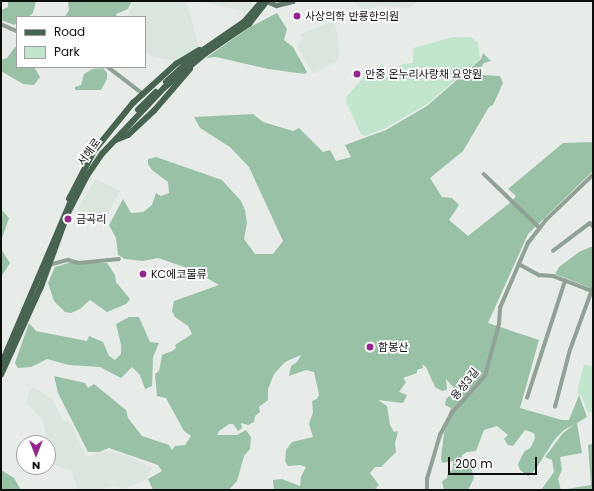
<!DOCTYPE html>
<html>
<head>
<meta charset="utf-8">
<style>
	body { margin:0 }
	#map { position:relative; width:594px; height:491px; overflow:hidden; background:#e8ece9; font-family:Poppins,"Noto Sans KR",sans-serif }
	div>[style] { position:absolute }
	[style*='--x'] { left:calc(var(--x)*1px); top:calc(var(--y)*1px); width:calc(var(--w)*1px); rotate:calc(var(--a)*1deg) }
	.built>* { inset:0; background:#d9e5dd }
	.green>* { inset:0; background:#c1e6cd }
	.forest>* { inset:0; background:#99c1a6 }
	.street>* { height:3.5px; margin:-1.75px; padding:0 1.75px; transform-origin:1.75px; border-radius:1.75px; background:#90a195 }
	.secondary>* { height:5px; margin:-2.5px; padding:0 2.5px; transform-origin:2.5px; border-radius:2.5px; background:#657d6d }
	.primary>* { height:5.5px; margin:-2.75px; padding:0 2.75px; transform-origin:2.75px; border-radius:2.75px; background:#466450 }
	.dots>* { width:11px; height:11px; translate:-50% -50%; box-sizing:border-box; border:2px solid #fff; border-radius:50% }
	span { translate:-50% -50%; white-space:nowrap; text-align:center; line-height:1.15; -webkit-text-stroke:3.5px #fff; paint-order:stroke }
	.poi-label { font-size:11px; color:#0c0e0c }
	.left { translate:0 -50%; text-align:left }
	.street-label { font-size:11px; color:#0c0e0c }
	.frame { position:absolute; inset:0; border:2px solid #0c0e0c; pointer-events:none }
	.legend { position:absolute; left:16px; top:16px; width:130px; height:52px; box-sizing:border-box; background:#fff; border:1px solid #9e9f9e; margin:0; padding:5px 7px; list-style:none; font-size:12px; color:#0c0e0c }
	.legend li { display:flex; align-items:center; gap:8px; height:20px }
	.legend b { width:20px; border:1px solid #9e9f9e }
	.north { position:absolute; left:16px; top:435px; width:40px; height:40px; box-sizing:border-box; background:#fff; border:1px solid #9e9f9e; border-radius:50%; rotate:180deg; font-size:11px; font-weight:700; line-height:16px; text-align:center; color:#0c0e0c }
	.north::after { content:''; display:block; margin:auto; width:14px; height:18px; background:#93298d; clip-path:polygon(50% 0,100% 100%,50% 72%,0 100%) }
	.scale { position:absolute; left:448px; top:457px; width:89px; height:18px; box-sizing:border-box; border:2px solid #0c0e0c; border-top:0; padding-left:5px; font-size:12px; line-height:14px; white-space:nowrap; color:#0c0e0c; -webkit-text-stroke:3px #fff; paint-order:stroke }
</style>
</head>
<body>
<div id="map">
	<div class="built">
		<div style="clip-path:polygon(134px 1px,186px 1px,199px 47px,175px 61px,154px 57px,145px 51px,145px 17px,127px 17px)"></div>
		<div style="clip-path:polygon(200px 1px,254px 1px,245px 12px)"></div>
		<div style="clip-path:polygon(354px 1px,415px 1px,416px 4px,408px 8px,379px 5px,367px 12px,361px 11px)"></div>
		<div style="clip-path:polygon(333px 21px,338px 34px,339px 60px,313px 74px,297px 46px,302px 39px,301px 34px)"></div>
		<div style="clip-path:polygon(95px 179px,120px 191px,103px 223px,77px 210px)"></div>
		<div style="clip-path:polygon(34px 387px,52px 399px,63px 421px,70px 422px,86px 457px,107px 451px,131px 457px,152px 468px,145px 480px,125px 489px,114px 486px,99px 490px,78px 490px,71px 470px,53px 465px,48px 453px,43px 420px,26px 403px,30px 390px)"></div>
	</div>
	<div class="green">
		<div style="clip-path:polygon(453px 37px,470px 37px,478px 42px,480px 59px,427px 104px,386px 128px,365px 136px,361px 134px,346px 102px,346px 97px,364px 77px,382px 64px,389px 73px,399px 70px,399px 66px,403px 64px,413px 63px,413px 48px)"></div>
		<div style="clip-path:polygon(584px 364px,593px 367px,593px 411px,588px 413px,582px 397px,577px 393px)"></div>
	</div>
	<div class="forest">
		<div style="clip-path:polygon(8px 1px,36px 1px,33px 13px,28px 17px,17px 17px,17px 23px,14px 25px,1px 20px,1px 10px,8px 7px)"></div>
		<div style="clip-path:polygon(68px 1px,132px 1px,128px 9px,116px 14px,117px 17px,65px 17px,69px 10px)"></div>
		<div style="clip-path:polygon(277px 13px,287px 29px,284px 40px,293px 47px,307px 72px,305px 74px,268px 69px,216px 57px,206px 58px,250px 27px)"></div>
		<div style="clip-path:polygon(15px 47px,17px 48px,17px 67px,34px 67px,40px 77px,34px 85px,23px 84px,1px 71px,1px 60px,7px 58px)"></div>
		<div style="clip-path:polygon(483px 53px,491px 61px,484px 63px,481px 68px,482px 75px,500px 76px,503px 83px,493px 105px,489px 107px,463px 151px,430px 178px,442px 197px,452px 198px,459px 205px,449px 220px,468px 236px,511px 202px,516px 196px,508px 189px,563px 143px,593px 142px,593px 171px,528px 234px,488px 323px,539px 340px,520px 408px,562px 420px,569px 420px,579px 395px,587px 417px,577px 423px,582px 453px,560px 457px,562px 470px,558px 479px,561px 490px,591px 485px,588px 445px,593px 444px,593px 490px,541px 490px,554px 472px,552px 460px,545px 457px,563px 433px,575px 424px,564px 430px,555px 439px,535px 470px,528px 476px,520px 470px,518px 464px,524px 452px,531px 447px,535px 438px,534px 433px,525px 430px,513px 446px,508px 445px,504px 439px,508px 435px,497px 426px,484px 430px,476px 451px,467px 452px,462px 455px,461px 461px,471px 467px,474px 478px,468px 490px,444px 490px,442px 481px,447px 478px,448px 472px,452px 471px,453px 466px,453px 461px,442px 463px,441px 458px,444px 433px,451px 408px,445px 405px,446px 399px,456px 390px,446px 379px,447px 390px,442px 391px,435px 387px,426px 367px,422px 364px,423px 368px,417px 370px,417px 373px,403px 378px,406px 382px,399px 392px,407px 395px,403px 403px,378px 400px,387px 406px,390px 425px,394px 432px,398px 431px,395px 443px,396px 452px,381px 467px,375px 467px,370px 473px,379px 485px,376px 488px,378px 490px,274px 490px,273px 480px,282px 479px,300px 486px,301px 477px,306px 467px,300px 465px,288px 466px,285px 461px,286px 450px,292px 442px,313px 437px,309px 424px,313px 412px,312px 401px,317px 399px,319px 395px,314px 372px,306px 370px,289px 376px,291px 366px,297px 362px,301px 355px,285px 362px,274px 374px,268px 389px,268px 400px,259px 407px,260px 412px,255px 416px,254px 422px,248px 425px,241px 423px,242px 428px,238px 431px,233px 424px,229px 424px,219px 431px,217px 435px,237px 435px,246px 430px,251px 437px,250px 449px,244px 456px,237px 481px,229px 490px,153px 490px,148px 479px,162px 471px,158px 465px,109px 448px,99px 452px,88px 452px,58px 393px,54px 376px,85px 383px,88px 388px,94px 384px,126px 410px,128px 418px,142px 436px,169px 445px,172px 450px,175px 446px,185px 445px,191px 436px,184px 431px,166px 398px,157px 396px,155px 374px,159px 371px,162px 355px,172px 351px,176px 348px,175px 345px,192px 334px,188px 326px,175px 317px,172px 311px,174px 301px,219px 285px,193px 270px,158px 258px,143px 261px,125px 259px,118px 255px,116px 238px,109px 225px,123px 199px,131px 213px,143px 212px,152px 205px,156px 193px,161px 196px,169px 193px,168px 182px,152px 170px,148px 164px,148px 159px,156px 157px,222px 180px,241px 201px,245px 210px,247px 223px,244px 239px,255px 254px,273px 254px,283px 241px,249px 167px,230px 147px,200px 128px,194px 117px,253px 114px,263px 122px,293px 131px,299px 128px,323px 152px,330px 150px,336px 161px,351px 157px,345px 145px,386px 130px,427px 106px,481px 59px)"></div>
		<div style="clip-path:polygon(103px 68px,107px 73px,107px 79px,101px 90px,75px 90px,75px 87px,81px 85px,84px 74px,92px 69px)"></div>
		<div style="clip-path:polygon(1px 209px,9px 218px,1px 241px)"></div>
		<div style="clip-path:polygon(593px 246px,593px 289px,555px 274px,559px 267px,579px 252px)"></div>
		<div style="clip-path:polygon(1px 249px,10px 263px,1px 277px)"></div>
		<div style="clip-path:polygon(68px 263px,107px 263px,115px 275px,116px 282px,130px 299px,126px 304px,107px 312px,90px 300px,80px 309px,71px 313px,65px 312px,54px 301px,48px 283px,55px 267px)"></div>
		<div style="clip-path:polygon(129px 317px,139px 317px,150px 342px,159px 343px,153px 357px,152px 386px,145px 389px,140px 375px,132px 367px,121px 378px,100px 367px,69px 365px,47px 359px,31px 367px,18px 368px,15px 363px,29px 323px,36px 331px,87px 341px,89px 336px,103px 342px,109px 356px,115px 360px,121px 354px,121px 345px,116px 324px)"></div>
		<div style="clip-path:polygon(1px 470px,14px 478px,21px 490px,1px 490px)"></div>
	</div>
	<div class="street">
		<div style="--x:1;--y:24;--w:17;--a:24"></div>
		<div style="--x:108;--y:67;--w:43;--a:37.4"></div>
		<div style="--x:484;--y:174;--w:76;--a:43.9"></div>
		<div style="--x:553;--y:251;--w:46;--a:-37.1"></div>
		<div style="--x:590;--y:223;--w:4;--a:45"></div>
		<div style="--x:519;--y:264;--w:23;--a:29"></div>
		<div style="--x:539;--y:275;--w:14;--a:4"></div>
		<div style="--x:553;--y:276;--w:42;--a:21"></div>
		<div style="--x:49;--y:265;--w:20;--a:-15"></div>
		<div style="--x:68;--y:260;--w:11;--a:15"></div>
		<div style="--x:79;--y:263;--w:40;--a:-5.7"></div>
		<div style="--x:527;--y:398;--w:123;--a:-72"></div>
		<div style="--x:555;--y:407;--w:59;--a:-75.3"></div>
		<div style="--x:570;--y:350;--w:64;--a:-69.9"></div>
		<div style="--x:427;--y:490;--w:11;--a:-90"></div>
		<div style="--x:427;--y:479;--w:46;--a:-73.5"></div>
		<div style="--x:440;--y:435;--w:24;--a:-62"></div>
		<div style="--x:451;--y:414;--w:51;--a:-48.2"></div>
		<div style="--x:485;--y:376;--w:54;--a:-74.9"></div>
		<div style="--x:499;--y:324;--w:16;--a:-86"></div>
		<div style="--x:500;--y:308;--w:71;--a:-66.7"></div>
		<div style="--x:528;--y:243;--w:29;--a:-52"></div>
		<div style="--x:546;--y:220;--w:65;--a:-43.8"></div>
	</div>
	<div class="secondary">
		<div style="--x:266;--y:1;--w:11;--a:22"></div>
		<div style="--x:276;--y:5;--w:17;--a:-13"></div>
	</div>
	<div class="primary">
		<div style="--x:166;--y:82;--w:40;--a:-42"></div>
		<div style="--x:196;--y:55;--w:58;--a:-34.5"></div>
		<div style="--x:244;--y:22;--w:28;--a:-49"></div>
		<div style="--x:138;--y:110;--w:25;--a:-45"></div>
		<div style="--x:116;--y:140;--w:13;--a:-23"></div>
		<div style="--x:128;--y:135;--w:35;--a:-43"></div>
		<div style="--x:154;--y:111;--w:55;--a:-49.4"></div>
		<div style="--x:69;--y:199;--w:54;--a:-62.5"></div>
		<div style="--x:94;--y:151;--w:62;--a:-50.9"></div>
		<div style="--x:133;--y:103;--w:58;--a:-42.2"></div>
		<div style="--x:176;--y:64;--w:27;--a:-31"></div>
		<div style="--x:1;--y:365;--w:184;--a:-66.9"></div>
		<div style="--x:1;--y:375;--w:97;--a:-65.6"></div>
		<div style="--x:41;--y:287;--w:79;--a:-70"></div>
		<div style="--x:68;--y:213;--w:38;--a:-63"></div>
		<div style="--x:85;--y:179;--w:30;--a:-56"></div>
		<div style="--x:102;--y:154;--w:91;--a:-46.8"></div>
		<div style="--x:164;--y:88;--w:55;--a:-39.8"></div>
		<div style="--x:206;--y:53;--w:52;--a:-34"></div>
		<div style="--x:249;--y:24;--w:29;--a:-52"></div>
	</div>
	<div class="dots">
		<div style="left:297px;top:16px;background:#93298d"></div>
		<div style="left:357px;top:74px;background:#93298d"></div>
		<div style="left:68px;top:219px;background:#93298d"></div>
		<div style="left:143px;top:274px;background:#93298d"></div>
		<div style="left:370px;top:347px;background:#93298d"></div>
	</div>
	<div class="poi-label">
		<span class="left" style="left:305px;top:16px">사상의학 반룡한의원</span>
		<span class="left" style="left:365px;top:74px">안중 온누리사랑채 요양원</span>
		<span class="left" style="left:76px;top:219px">금곡리</span>
		<span class="left" style="left:151px;top:274px">KC에코물류</span>
		<span class="left" style="left:378px;top:347px">함봉산</span>
	</div>
	<div class="street-label">
		<span style="left:89px;top:152px;rotate:-54deg">서해로</span>
		<span style="left:465px;top:384px;rotate:-51deg">용성3길</span>
	</div>
	<div class="frame"></div>
	<ul class="legend">
	<li><b style="height:5px;background:#466450"></b>Road</li>
	<li><b style="height:11px;background:#c1e6cd"></b>Park</li>
	</ul>
	<div class="north">N</div>
	<div class="scale">200 m</div>
</div>
</body>
</html>
